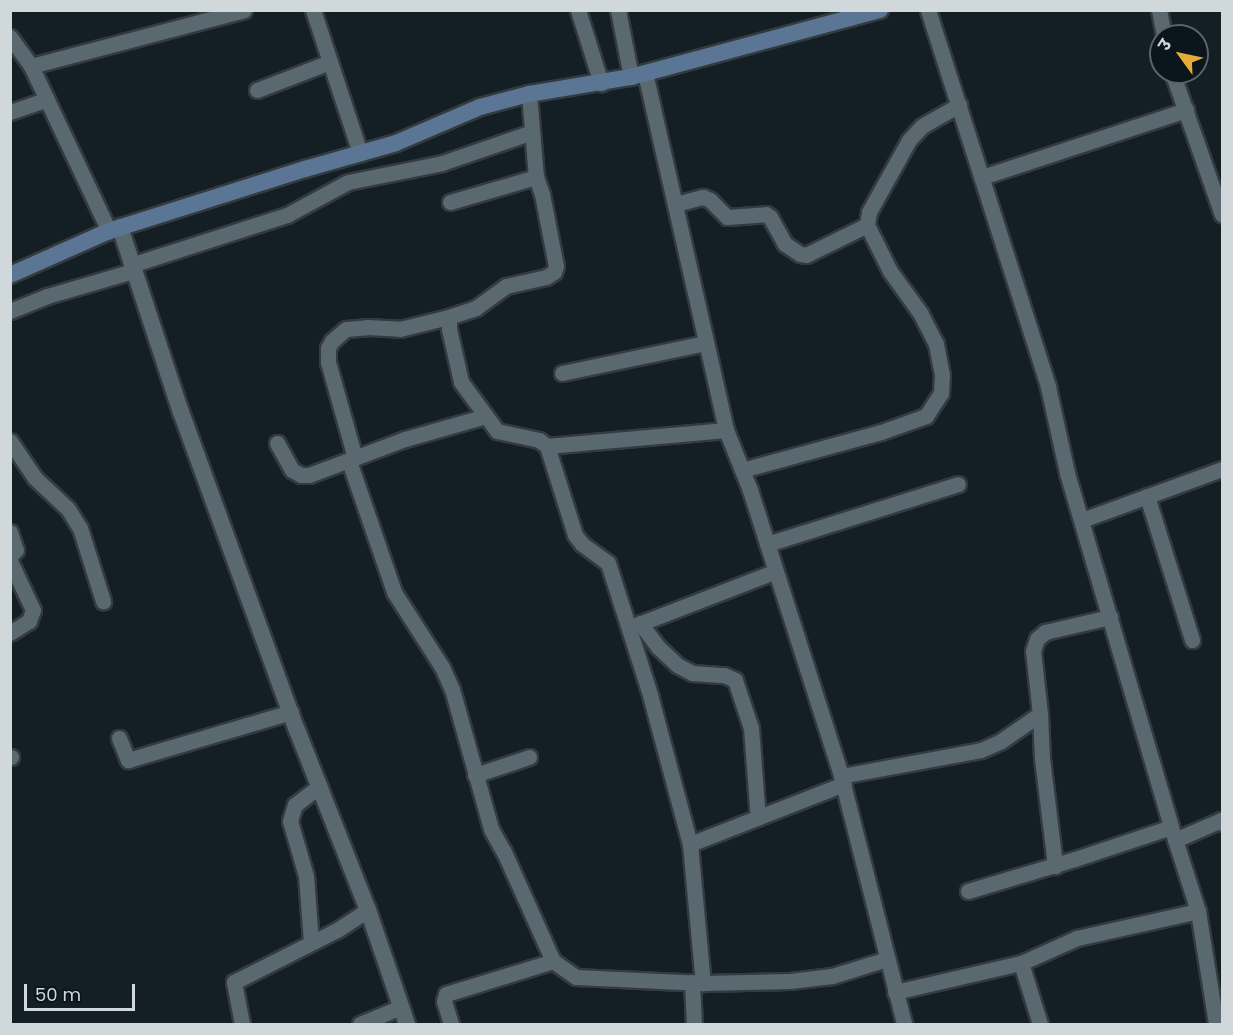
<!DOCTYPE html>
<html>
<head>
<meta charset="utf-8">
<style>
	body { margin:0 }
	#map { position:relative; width:1233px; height:1035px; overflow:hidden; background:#131f25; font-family:Poppins,"Noto Sans Devanagari",sans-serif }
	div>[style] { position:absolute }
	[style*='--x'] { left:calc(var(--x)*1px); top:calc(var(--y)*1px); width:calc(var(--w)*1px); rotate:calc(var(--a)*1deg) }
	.roads { filter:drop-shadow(2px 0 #333b3f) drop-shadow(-2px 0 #333b3f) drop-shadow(0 2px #333b3f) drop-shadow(0 -2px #333b3f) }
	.minor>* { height:15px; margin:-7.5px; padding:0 7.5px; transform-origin:7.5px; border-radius:7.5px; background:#5a686f }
	.tertiary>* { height:16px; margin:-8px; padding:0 8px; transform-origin:8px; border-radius:8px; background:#5a686f }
	.secondary>* { height:16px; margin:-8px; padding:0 8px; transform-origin:8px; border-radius:8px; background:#5b7695 }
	span { translate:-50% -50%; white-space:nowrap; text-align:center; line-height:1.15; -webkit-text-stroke:6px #0a161c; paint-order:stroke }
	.frame { position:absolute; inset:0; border:12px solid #d0d8dc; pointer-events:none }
	.north { position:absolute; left:1149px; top:24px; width:60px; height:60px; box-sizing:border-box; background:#0a161c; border:2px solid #596469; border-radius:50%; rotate:303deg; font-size:16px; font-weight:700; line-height:24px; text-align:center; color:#d0d8dc }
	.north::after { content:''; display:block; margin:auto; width:21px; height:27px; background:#e6ac36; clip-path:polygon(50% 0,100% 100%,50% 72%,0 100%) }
	.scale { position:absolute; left:24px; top:984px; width:111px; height:27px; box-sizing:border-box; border:3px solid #d0d8dc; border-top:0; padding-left:8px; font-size:18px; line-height:21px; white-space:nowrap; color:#d0d8dc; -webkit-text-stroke:4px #0a161c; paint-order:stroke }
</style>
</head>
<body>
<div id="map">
	<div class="roads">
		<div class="minor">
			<div style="--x:313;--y:10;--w:151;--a:71.8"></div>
			<div style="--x:578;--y:10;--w:77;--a:72.5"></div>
			<div style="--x:618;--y:10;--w:68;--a:79"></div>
			<div style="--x:928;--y:10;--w:396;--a:72.3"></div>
			<div style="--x:1048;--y:387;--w:88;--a:77.5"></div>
			<div style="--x:1067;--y:473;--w:369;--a:73.6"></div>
			<div style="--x:1171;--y:827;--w:88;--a:72.2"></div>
			<div style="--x:1198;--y:911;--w:114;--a:80.9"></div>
			<div style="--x:1159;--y:10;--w:26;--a:79"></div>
			<div style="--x:10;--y:37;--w:36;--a:54"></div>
			<div style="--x:31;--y:66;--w:183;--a:64.7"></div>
			<div style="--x:31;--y:66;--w:220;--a:-14.7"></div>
			<div style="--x:1172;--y:72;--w:151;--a:70.7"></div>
			<div style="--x:645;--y:73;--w:366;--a:77.2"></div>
			<div style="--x:726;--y:430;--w:65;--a:68.2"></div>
			<div style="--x:750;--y:490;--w:300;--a:72.3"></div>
			<div style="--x:841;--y:776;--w:256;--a:75.7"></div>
			<div style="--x:257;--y:90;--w:78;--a:-21"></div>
			<div style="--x:529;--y:94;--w:83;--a:85.2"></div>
			<div style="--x:536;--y:177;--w:18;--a:71"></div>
			<div style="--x:542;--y:194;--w:73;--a:79"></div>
			<div style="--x:556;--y:266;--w:6;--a:108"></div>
			<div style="--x:554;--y:272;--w:9;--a:148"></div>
			<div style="--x:546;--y:277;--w:41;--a:167.3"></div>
			<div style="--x:506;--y:286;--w:37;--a:144"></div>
			<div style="--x:476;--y:308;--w:28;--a:162"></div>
			<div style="--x:449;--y:317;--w:12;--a:90"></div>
			<div style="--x:449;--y:329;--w:54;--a:77.2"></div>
			<div style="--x:461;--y:382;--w:61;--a:53.7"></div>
			<div style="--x:497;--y:431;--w:43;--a:12.1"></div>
			<div style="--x:539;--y:440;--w:10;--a:37"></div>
			<div style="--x:547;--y:446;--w:93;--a:72.5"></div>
			<div style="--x:575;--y:535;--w:11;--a:52"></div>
			<div style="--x:582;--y:544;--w:32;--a:36"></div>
			<div style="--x:608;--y:563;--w:139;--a:72.3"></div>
			<div style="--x:650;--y:695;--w:154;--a:75"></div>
			<div style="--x:690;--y:844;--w:140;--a:84.7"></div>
			<div style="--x:10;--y:112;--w:39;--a:-19"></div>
			<div style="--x:982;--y:177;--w:215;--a:-18.2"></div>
			<div style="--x:450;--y:202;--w:90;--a:-16.2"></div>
			<div style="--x:676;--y:204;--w:28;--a:-15"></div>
			<div style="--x:703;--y:197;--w:8;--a:23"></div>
			<div style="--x:710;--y:200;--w:24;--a:45"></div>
			<div style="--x:727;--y:217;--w:39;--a:-4"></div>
			<div style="--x:766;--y:214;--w:5;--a:37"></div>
			<div style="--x:770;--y:217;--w:31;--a:61"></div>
			<div style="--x:785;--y:244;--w:18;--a:34"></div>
			<div style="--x:800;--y:254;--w:6;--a:9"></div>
			<div style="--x:806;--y:255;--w:68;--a:-26.2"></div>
			<div style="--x:131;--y:265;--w:164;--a:-17.8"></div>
			<div style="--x:287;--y:215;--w:69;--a:-28.4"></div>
			<div style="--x:348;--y:182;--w:96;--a:-11.4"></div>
			<div style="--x:442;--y:163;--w:95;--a:-19"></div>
			<div style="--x:10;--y:311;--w:40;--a:-22"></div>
			<div style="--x:47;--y:296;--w:90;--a:-16.2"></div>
			<div style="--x:562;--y:373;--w:147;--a:-11.8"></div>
			<div style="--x:10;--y:441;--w:45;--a:56"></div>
			<div style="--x:35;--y:478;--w:45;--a:43.2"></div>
			<div style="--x:68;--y:509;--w:22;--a:58"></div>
			<div style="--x:80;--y:528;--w:77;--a:72.5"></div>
			<div style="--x:277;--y:443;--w:31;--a:61"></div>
			<div style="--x:292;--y:470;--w:10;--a:29"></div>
			<div style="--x:301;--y:475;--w:8;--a:0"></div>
			<div style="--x:309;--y:475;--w:103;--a:-20.6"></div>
			<div style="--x:405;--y:439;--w:84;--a:-15.9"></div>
			<div style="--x:547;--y:446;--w:180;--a:-5.1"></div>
			<div style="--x:355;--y:458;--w:100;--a:-105.7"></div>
			<div style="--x:328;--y:362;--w:14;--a:-90"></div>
			<div style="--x:328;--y:348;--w:8;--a:-60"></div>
			<div style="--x:332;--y:341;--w:18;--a:-41"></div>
			<div style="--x:346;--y:329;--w:21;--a:-5"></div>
			<div style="--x:367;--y:327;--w:33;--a:3"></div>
			<div style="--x:400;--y:329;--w:50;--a:-13.8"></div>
			<div style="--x:349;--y:461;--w:139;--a:71"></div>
			<div style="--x:394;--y:592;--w:89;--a:57.4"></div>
			<div style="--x:442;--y:667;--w:24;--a:66"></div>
			<div style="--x:452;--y:689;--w:145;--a:74.4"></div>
			<div style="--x:491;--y:829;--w:26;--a:61"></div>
			<div style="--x:504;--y:852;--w:120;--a:65.8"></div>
			<div style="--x:742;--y:470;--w:144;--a:-15.3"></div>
			<div style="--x:881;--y:432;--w:48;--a:-19.6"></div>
			<div style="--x:926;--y:416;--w:27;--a:-57"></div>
			<div style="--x:941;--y:393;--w:18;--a:-87"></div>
			<div style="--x:942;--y:375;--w:32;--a:-101"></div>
			<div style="--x:936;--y:344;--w:34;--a:-117"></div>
			<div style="--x:921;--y:314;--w:53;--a:-125.8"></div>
			<div style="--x:890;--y:271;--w:51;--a:-116.6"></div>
			<div style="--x:867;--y:225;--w:13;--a:-81"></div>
			<div style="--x:869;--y:212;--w:82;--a:-60.9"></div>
			<div style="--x:909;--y:140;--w:19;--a:-47"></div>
			<div style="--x:922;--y:126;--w:43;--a:-29.6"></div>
			<div style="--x:1147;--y:496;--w:151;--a:72.6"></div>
			<div style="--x:1082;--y:520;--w:149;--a:-20"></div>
			<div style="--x:10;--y:532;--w:19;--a:72"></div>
			<div style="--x:16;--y:550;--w:8;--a:135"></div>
			<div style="--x:767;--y:544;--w:200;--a:-17.4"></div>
			<div style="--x:10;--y:561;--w:54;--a:64.9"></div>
			<div style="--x:33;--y:610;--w:12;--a:110"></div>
			<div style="--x:29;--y:621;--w:22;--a:148"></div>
			<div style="--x:640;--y:623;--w:30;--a:53"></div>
			<div style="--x:658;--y:647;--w:26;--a:43"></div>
			<div style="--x:677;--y:665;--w:17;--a:28"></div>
			<div style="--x:692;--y:673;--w:32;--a:4"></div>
			<div style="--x:724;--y:675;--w:12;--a:24"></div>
			<div style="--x:735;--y:680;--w:51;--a:71.6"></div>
			<div style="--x:751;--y:728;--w:90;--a:85.6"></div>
			<div style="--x:631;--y:627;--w:155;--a:-21.1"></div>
			<div style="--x:1040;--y:714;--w:44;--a:87.4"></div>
			<div style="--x:1042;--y:758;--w:109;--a:83.1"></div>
			<div style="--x:119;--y:738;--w:24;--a:68"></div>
			<div style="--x:128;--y:760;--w:170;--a:-16.4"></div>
			<div style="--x:10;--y:757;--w:1;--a:0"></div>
			<div style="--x:475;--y:775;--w:57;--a:-18.4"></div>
			<div style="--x:841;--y:776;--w:142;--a:-10.5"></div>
			<div style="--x:981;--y:750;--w:22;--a:-24"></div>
			<div style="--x:1001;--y:741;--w:47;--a:-34.7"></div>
			<div style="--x:1040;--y:714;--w:63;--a:-96.3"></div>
			<div style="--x:1033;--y:651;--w:13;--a:-72"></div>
			<div style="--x:1037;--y:639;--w:11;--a:-41"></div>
			<div style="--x:1045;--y:632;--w:67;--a:-13"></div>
			<div style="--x:1175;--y:840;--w:50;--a:-23.5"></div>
			<div style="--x:1221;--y:820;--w:3;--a:72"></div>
			<div style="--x:690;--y:844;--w:165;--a:-21.3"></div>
			<div style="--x:968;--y:891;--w:112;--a:-16.7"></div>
			<div style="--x:1075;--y:859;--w:101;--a:-18.4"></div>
			<div style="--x:311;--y:942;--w:66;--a:-94.3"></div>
			<div style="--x:306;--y:876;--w:57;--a:-106.2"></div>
			<div style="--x:290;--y:821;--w:17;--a:-73"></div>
			<div style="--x:295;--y:805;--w:31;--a:-38"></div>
			<div style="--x:1021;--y:963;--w:64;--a:72.7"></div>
			<div style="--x:692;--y:982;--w:42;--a:87.3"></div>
			<div style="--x:895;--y:992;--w:129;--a:-13"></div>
			<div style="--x:1021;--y:963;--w:61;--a:-24.1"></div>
			<div style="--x:1077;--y:938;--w:124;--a:-12.6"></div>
			<div style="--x:242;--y:1024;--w:43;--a:-100.8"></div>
			<div style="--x:234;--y:982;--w:115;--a:-26.8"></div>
			<div style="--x:337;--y:930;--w:37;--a:-33"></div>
			<div style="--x:360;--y:1024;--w:44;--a:-22.5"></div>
			<div style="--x:451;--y:1024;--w:24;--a:-107"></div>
			<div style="--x:444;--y:1001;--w:7;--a:-74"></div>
			<div style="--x:446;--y:994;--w:112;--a:-17.1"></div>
			<div style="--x:553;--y:961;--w:28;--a:35"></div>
			<div style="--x:576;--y:977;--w:127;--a:2.7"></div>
			<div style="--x:703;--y:983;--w:87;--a:-1.3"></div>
			<div style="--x:790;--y:981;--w:42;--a:-6.8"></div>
			<div style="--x:832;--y:976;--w:58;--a:-17.2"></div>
		</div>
		<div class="tertiary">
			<div style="--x:120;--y:227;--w:195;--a:71.8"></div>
			<div style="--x:181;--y:412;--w:338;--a:70"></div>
			<div style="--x:297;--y:730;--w:193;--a:68.5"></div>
			<div style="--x:368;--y:910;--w:120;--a:71.1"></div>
		</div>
		<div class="secondary">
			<div style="--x:10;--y:275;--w:108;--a:-24"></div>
			<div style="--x:109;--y:231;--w:206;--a:-17.6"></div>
			<div style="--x:305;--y:169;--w:95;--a:-15.9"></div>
			<div style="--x:396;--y:143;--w:91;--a:-23.2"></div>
			<div style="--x:480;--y:107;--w:51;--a:-14.9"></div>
			<div style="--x:529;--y:94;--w:103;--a:-9.5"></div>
			<div style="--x:631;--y:77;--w:258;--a:-15.1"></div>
		</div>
	</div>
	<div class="frame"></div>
	<div class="north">उ</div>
	<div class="scale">50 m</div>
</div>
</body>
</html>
